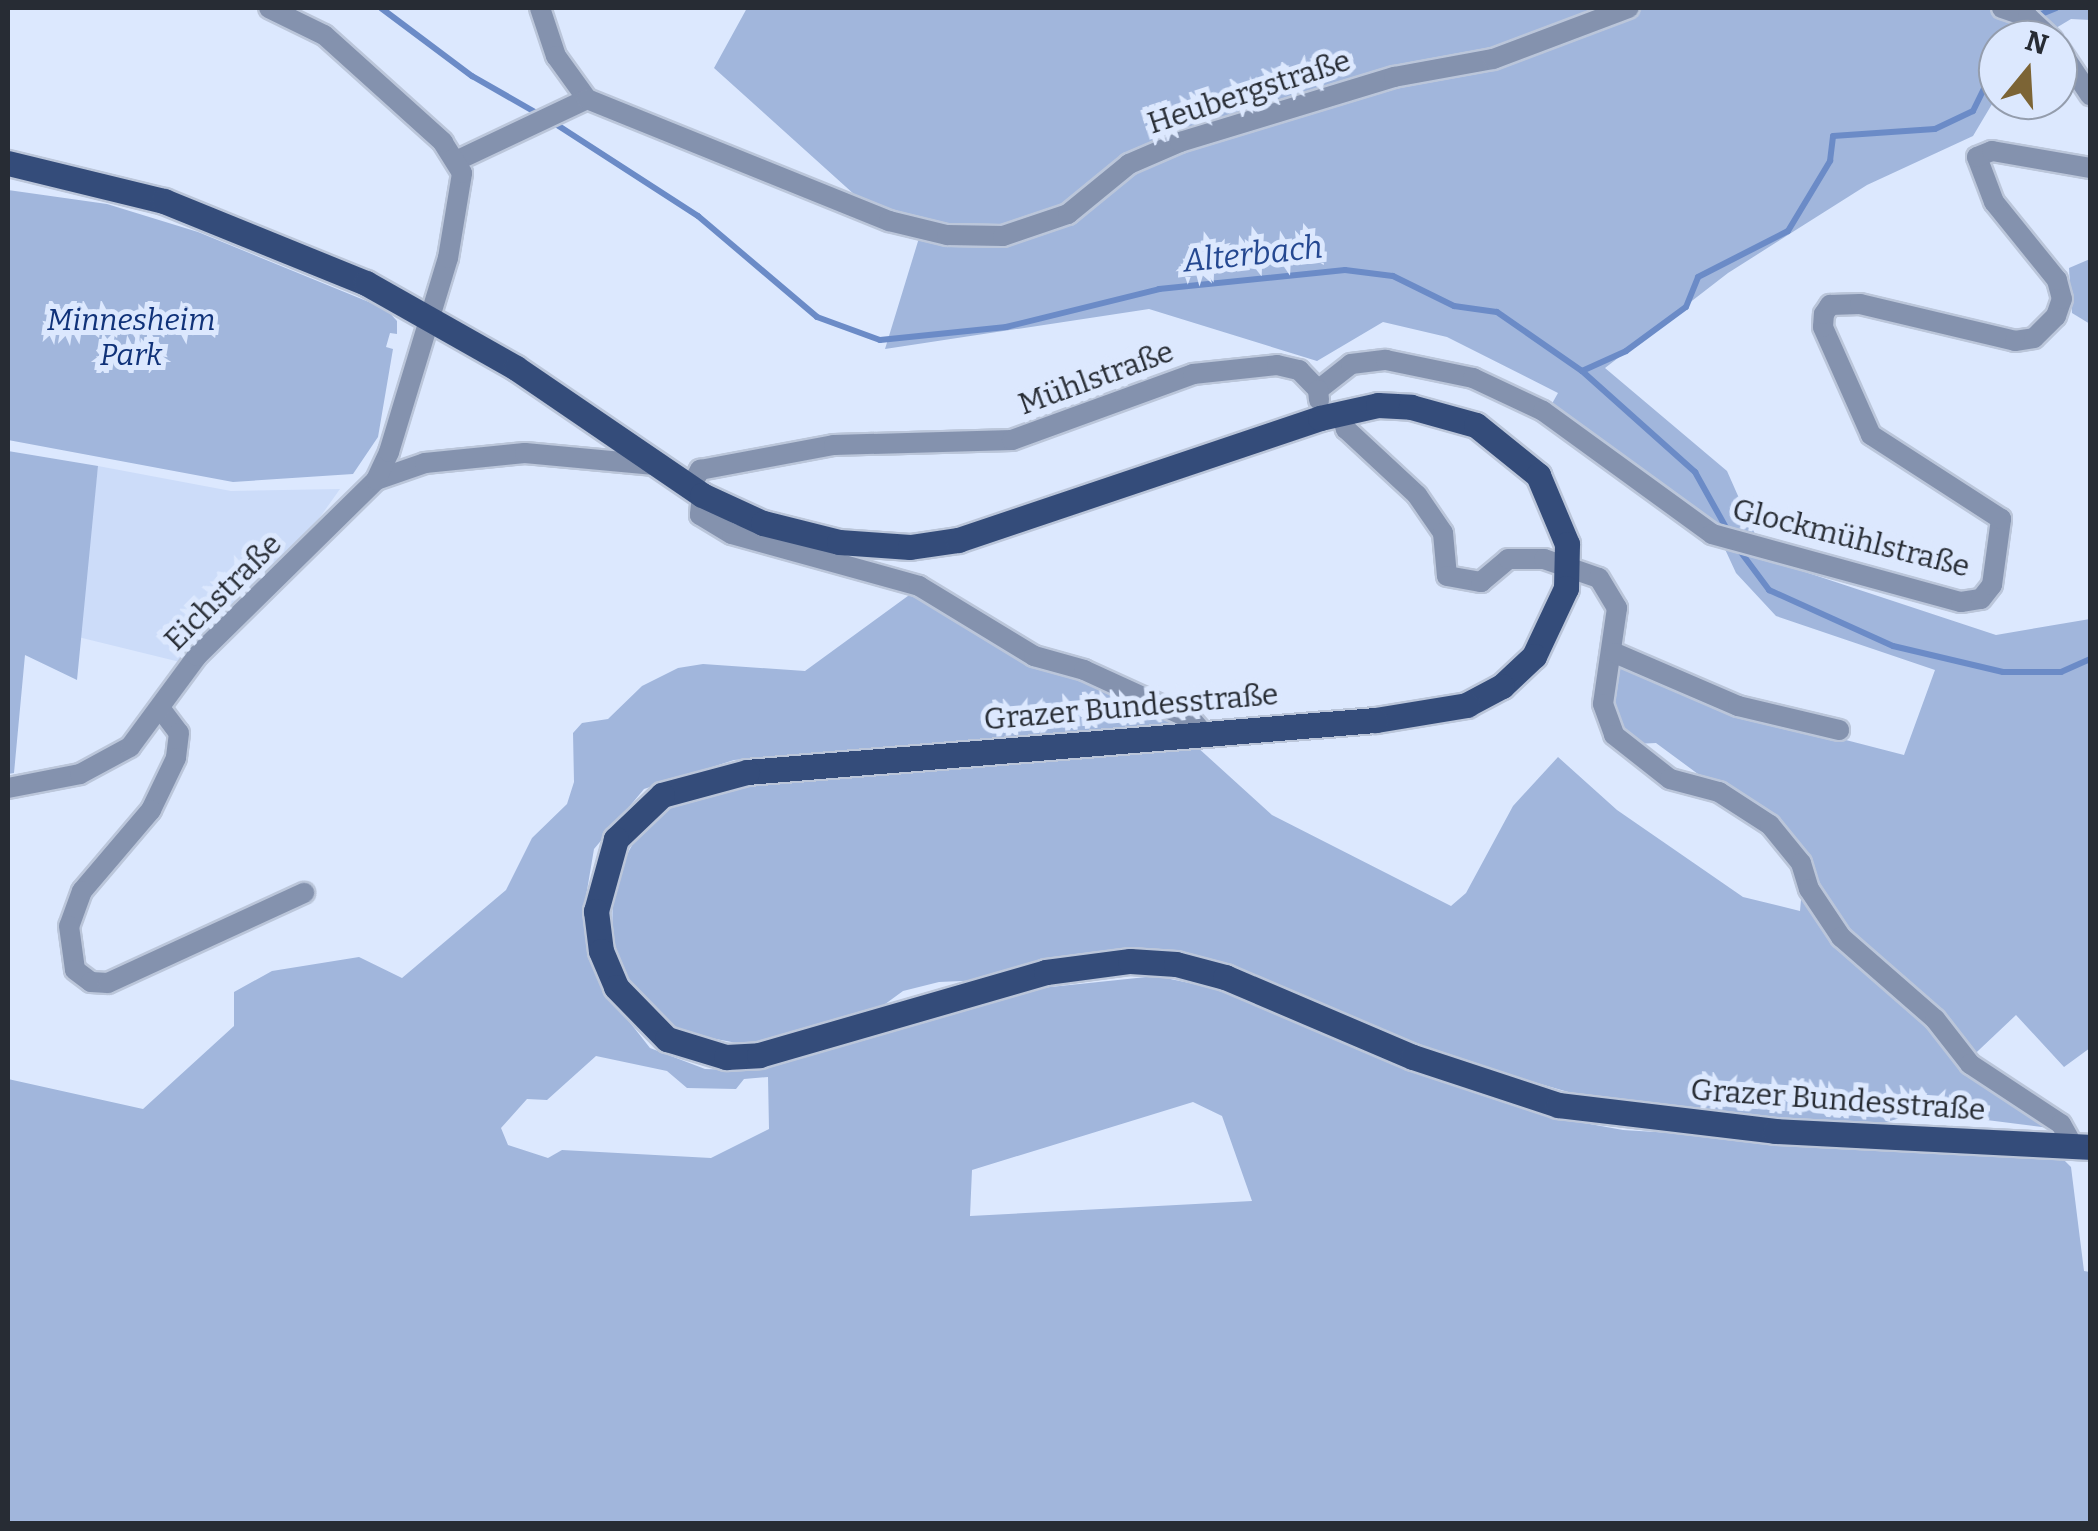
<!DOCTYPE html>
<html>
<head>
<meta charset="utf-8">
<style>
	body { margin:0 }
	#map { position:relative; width:2098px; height:1531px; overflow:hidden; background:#dce8fe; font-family:Bitter,serif }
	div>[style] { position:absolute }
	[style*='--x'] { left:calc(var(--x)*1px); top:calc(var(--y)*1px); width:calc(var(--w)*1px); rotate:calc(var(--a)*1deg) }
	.built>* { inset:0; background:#ccdcf9 }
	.green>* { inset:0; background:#a1b6dc }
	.stream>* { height:6px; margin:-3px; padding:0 3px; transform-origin:3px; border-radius:3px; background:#6b8bc7 }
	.roads { filter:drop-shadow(2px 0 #bbc6da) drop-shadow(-2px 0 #bbc6da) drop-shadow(0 2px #bbc6da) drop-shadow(0 -2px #bbc6da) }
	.minor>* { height:20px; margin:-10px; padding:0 10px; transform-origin:10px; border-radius:10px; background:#8492ae }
	.primary>* { height:25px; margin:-12.5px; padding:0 12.5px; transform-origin:12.5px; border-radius:12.5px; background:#344c7a }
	span { translate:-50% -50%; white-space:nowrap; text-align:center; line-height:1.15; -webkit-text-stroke:10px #dce8fe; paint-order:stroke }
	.street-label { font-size:30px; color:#272c34 }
	.park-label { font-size:30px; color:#103279; font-style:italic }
	.water-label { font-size:32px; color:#254891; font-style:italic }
	.frame { position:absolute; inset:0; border:10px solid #272c34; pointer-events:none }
	.north { position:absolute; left:1978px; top:20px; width:100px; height:100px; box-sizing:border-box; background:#dce8fe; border:2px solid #949dad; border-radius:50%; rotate:18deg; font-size:28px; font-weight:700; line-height:40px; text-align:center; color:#272c34 }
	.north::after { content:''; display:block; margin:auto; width:35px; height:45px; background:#7c6435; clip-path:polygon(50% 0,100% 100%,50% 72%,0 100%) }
</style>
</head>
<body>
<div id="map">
	<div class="built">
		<div style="clip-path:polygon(98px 466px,231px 491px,340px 489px,308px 534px,180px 662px,78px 637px)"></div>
	</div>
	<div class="green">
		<div style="clip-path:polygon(747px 8px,2090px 8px,2090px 20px,2071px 19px,2036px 40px,1998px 40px,1998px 94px,1973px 136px,1867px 185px,1728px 273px,1605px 368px,1727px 471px,1766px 559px,1996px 635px,2090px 619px,2090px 1048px,2064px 1067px,2016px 1015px,1961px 1067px,2057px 1129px,1963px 1117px,1907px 1116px,1873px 1126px,1603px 1102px,1422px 1050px,1258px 976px,1185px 953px,1081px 953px,984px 980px,939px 982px,903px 991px,877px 1010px,827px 1029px,747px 1045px,685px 1033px,660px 1019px,625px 977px,612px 944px,613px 881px,638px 834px,655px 819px,678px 801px,737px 784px,1196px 746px,1272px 815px,1451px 906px,1466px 893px,1513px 806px,1558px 757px,1617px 810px,1743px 897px,1800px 911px,1805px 853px,1656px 743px,1635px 744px,1612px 708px,1618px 663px,1737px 712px,1904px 755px,1935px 670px,1776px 616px,1736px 573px,1718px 534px,1549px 409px,1558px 393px,1447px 337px,1383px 322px,1317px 361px,1149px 309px,885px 349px,923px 225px,866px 205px,714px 68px)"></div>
		<div style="clip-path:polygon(8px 190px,107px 204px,198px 232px,386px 309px,397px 321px,397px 334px,390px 333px,386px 347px,393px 349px,378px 437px,353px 474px,233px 482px,8px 440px)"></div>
		<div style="clip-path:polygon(2090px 259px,2090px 324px,2072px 313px,2069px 268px)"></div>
		<div style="clip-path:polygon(8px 451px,98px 466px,77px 680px,25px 655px,14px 773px,8px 774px)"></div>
		<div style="clip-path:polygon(evenodd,912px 593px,1183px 724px,734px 760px,644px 789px,594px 849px,583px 914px,602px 987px,650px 1048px,705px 1069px,733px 1070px,795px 1060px,1041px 988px,1156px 976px,1237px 993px,1410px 1071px,1551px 1117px,1623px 1130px,2061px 1157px,2071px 1167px,2084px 1271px,2090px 1272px,2090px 1523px,8px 1524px,8px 1079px,143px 1109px,234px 1026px,234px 992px,272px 971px,359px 957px,402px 978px,506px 890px,532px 838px,567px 804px,574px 782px,573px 733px,582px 723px,608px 719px,642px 686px,678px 668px,703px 664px,805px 671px,912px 593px,596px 1056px,667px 1071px,687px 1088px,736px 1089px,744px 1079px,768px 1077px,769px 1129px,711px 1158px,562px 1150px,548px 1158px,508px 1145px,501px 1128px,527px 1099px,547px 1100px,596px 1056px,912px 593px,1193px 1102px,1222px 1116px,1252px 1201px,970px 1216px,972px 1170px,1193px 1102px)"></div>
	</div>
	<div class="stream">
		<div style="--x:381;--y:8;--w:114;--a:36.8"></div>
		<div style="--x:472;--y:76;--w:78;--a:29.8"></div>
		<div style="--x:2039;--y:15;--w:18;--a:-22"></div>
		<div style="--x:2011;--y:40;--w:19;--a:-51"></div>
		<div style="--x:551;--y:121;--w:175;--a:32.9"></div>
		<div style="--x:698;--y:216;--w:156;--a:40.3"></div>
		<div style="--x:817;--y:317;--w:67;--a:20.1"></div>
		<div style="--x:880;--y:340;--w:127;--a:-5.9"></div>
		<div style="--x:1006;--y:327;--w:158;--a:-13.9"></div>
		<div style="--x:1159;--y:289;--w:187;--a:-5.8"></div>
		<div style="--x:1345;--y:270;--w:48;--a:7.1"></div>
		<div style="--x:1393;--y:276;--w:68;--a:26.2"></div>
		<div style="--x:1454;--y:306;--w:43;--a:7.9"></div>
		<div style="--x:1497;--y:312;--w:103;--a:34.8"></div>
		<div style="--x:1582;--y:371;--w:152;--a:41.8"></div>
		<div style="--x:1695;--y:472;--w:68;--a:60.8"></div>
		<div style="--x:1582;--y:371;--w:48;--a:-24.4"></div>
		<div style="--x:1626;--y:351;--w:74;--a:-36.3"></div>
		<div style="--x:1686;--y:307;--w:32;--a:-68"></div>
		<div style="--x:1698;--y:277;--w:101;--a:-27.1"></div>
		<div style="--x:1788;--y:231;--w:82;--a:-59"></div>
		<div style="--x:1830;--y:161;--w:25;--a:-83"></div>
		<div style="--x:1833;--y:136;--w:102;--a:-3.9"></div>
		<div style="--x:1935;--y:129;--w:42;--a:-25.3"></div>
		<div style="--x:1973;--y:111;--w:57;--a:-63.9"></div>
		<div style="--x:1737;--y:547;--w:54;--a:53.3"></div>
		<div style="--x:1769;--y:590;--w:136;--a:24.3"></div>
		<div style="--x:1893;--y:646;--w:113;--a:13.3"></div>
		<div style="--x:2003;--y:672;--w:58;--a:0"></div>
		<div style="--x:2061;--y:672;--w:32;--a:-24"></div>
	</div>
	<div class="roads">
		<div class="minor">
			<div style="--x:540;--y:8;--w:51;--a:71.6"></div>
			<div style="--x:556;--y:56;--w:53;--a:54.2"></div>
			<div style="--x:2002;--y:8;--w:28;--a:19"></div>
			<div style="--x:2028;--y:17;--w:34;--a:43"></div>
			<div style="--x:2058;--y:47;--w:58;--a:56.3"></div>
			<div style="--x:458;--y:160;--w:143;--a:-25.3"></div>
			<div style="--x:587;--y:99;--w:326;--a:22"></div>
			<div style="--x:889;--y:221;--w:60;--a:13.6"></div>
			<div style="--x:947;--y:235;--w:56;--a:1"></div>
			<div style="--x:1003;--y:236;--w:69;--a:-18.7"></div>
			<div style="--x:1068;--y:214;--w:79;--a:-39.3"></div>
			<div style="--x:1129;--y:164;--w:56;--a:-23.3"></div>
			<div style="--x:1180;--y:142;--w:224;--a:-16.9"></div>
			<div style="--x:1394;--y:77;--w:101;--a:-10.3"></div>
			<div style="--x:1493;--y:59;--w:145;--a:-20.6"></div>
			<div style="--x:1318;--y:390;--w:42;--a:-38.2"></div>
			<div style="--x:1351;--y:364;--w:35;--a:-7"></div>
			<div style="--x:1386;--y:360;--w:89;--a:11.7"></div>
			<div style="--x:1473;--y:378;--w:77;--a:25.2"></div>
			<div style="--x:1543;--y:411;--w:209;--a:36"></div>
			<div style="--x:1712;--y:534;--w:258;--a:15.3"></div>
			<div style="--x:1961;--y:602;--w:20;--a:-9"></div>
			<div style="--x:1981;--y:599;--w:18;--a:-52"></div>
			<div style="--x:1992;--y:585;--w:67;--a:-82.2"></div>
			<div style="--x:2001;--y:519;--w:155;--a:-147.1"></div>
			<div style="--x:1871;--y:435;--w:118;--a:-114"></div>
			<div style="--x:1823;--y:327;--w:13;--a:-86"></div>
			<div style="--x:1824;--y:314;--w:11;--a:-56"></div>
			<div style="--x:1830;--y:305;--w:30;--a:-2"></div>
			<div style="--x:1860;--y:304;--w:159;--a:13.4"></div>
			<div style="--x:2015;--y:341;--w:19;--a:-9"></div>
			<div style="--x:2034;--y:338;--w:31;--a:-45"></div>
			<div style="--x:2056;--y:316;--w:18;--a:-71"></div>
			<div style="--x:2062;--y:299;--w:20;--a:-105"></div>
			<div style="--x:2057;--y:280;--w:100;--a:-128.9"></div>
			<div style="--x:1994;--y:202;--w:48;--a:-110.7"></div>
			<div style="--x:1977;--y:157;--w:16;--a:-22"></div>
			<div style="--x:1992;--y:151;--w:99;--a:9.8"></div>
			<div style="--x:1341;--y:413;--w:17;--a:73"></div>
			<div style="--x:1346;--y:429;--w:97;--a:42.9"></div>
			<div style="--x:1417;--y:495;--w:46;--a:55.6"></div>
			<div style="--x:1443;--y:533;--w:43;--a:84.7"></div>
			<div style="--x:1447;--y:576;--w:35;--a:10"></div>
			<div style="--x:1481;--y:582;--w:35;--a:-40"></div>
			<div style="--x:1508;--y:559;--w:36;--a:0"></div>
			<div style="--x:1544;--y:559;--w:58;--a:19.1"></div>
			<div style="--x:1599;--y:578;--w:35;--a:59"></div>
			<div style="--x:1617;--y:608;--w:97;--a:98.3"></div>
			<div style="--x:1603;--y:704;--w:33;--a:70"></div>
			<div style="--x:1614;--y:735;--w:71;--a:38.2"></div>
			<div style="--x:1670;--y:779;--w:51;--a:14.9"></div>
			<div style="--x:1719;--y:792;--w:61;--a:32.9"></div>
			<div style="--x:1770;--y:825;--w:49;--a:50.8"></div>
			<div style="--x:1801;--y:863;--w:27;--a:73"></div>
			<div style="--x:1809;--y:889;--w:58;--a:56.3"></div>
			<div style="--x:1841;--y:937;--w:125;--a:41.1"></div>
			<div style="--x:1935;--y:1019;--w:57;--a:52.1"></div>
			<div style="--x:1970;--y:1064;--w:109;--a:33.4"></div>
			<div style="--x:2061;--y:1124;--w:26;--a:61"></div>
			<div style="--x:376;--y:480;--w:52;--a:-19.1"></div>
			<div style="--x:425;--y:463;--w:100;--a:-5.7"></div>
			<div style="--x:525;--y:453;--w:130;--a:5.3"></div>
			<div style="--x:690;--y:488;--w:21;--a:-61"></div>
			<div style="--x:700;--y:470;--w:136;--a:-10.6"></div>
			<div style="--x:834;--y:445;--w:178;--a:-1.6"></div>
			<div style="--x:1012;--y:440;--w:193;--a:-20"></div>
			<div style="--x:1193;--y:374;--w:84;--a:-6.1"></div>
			<div style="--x:1277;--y:365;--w:23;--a:13"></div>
			<div style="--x:1299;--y:370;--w:28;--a:46"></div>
			<div style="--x:1318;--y:390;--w:10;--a:84"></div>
			<div style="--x:702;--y:495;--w:20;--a:96"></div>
			<div style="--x:700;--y:515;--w:37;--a:31"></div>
			<div style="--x:732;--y:534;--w:194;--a:15.5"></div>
			<div style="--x:919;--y:586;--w:135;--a:31.3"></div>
			<div style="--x:1034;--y:656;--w:52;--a:15.6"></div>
			<div style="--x:1084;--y:670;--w:118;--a:24.6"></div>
			<div style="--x:1191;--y:719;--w:20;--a:49"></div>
			<div style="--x:1615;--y:653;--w:134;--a:23.3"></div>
			<div style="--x:1738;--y:706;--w:104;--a:13.4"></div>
			<div style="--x:160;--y:708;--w:31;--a:53"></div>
			<div style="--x:179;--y:733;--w:25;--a:97"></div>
			<div style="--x:176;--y:758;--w:58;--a:115.7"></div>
			<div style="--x:151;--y:810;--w:106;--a:130.4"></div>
			<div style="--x:82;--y:891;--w:37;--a:110"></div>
			<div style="--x:69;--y:926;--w:44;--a:82.2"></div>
			<div style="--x:75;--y:970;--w:20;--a:37"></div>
			<div style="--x:91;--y:982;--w:17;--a:3"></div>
			<div style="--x:108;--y:983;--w:216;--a:-24.7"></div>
			<div style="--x:8;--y:788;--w:73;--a:-11"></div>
			<div style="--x:80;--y:774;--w:57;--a:-28.4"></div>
			<div style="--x:130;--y:747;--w:113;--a:-53.6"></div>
			<div style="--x:197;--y:656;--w:251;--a:-44.5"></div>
			<div style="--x:376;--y:480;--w:31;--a:-65"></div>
			<div style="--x:389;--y:452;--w:203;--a:-73.1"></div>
			<div style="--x:448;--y:258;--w:86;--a:-80.6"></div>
			<div style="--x:462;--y:173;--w:36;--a:-122"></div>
			<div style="--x:443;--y:142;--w:160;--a:-138"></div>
			<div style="--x:324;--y:35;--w:61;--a:-153.9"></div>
		</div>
		<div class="primary">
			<div style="--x:8;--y:163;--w:161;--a:13.7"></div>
			<div style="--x:164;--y:201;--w:218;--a:22.1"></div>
			<div style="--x:366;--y:283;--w:172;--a:29.5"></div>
			<div style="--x:516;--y:368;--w:225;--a:34.3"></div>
			<div style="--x:702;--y:495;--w:67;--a:24.7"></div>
			<div style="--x:763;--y:523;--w:78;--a:14"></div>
			<div style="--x:839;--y:542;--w:71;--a:4"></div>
			<div style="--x:910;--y:547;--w:49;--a:-8.3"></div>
			<div style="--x:958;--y:540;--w:382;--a:-18.6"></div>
			<div style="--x:1320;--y:418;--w:59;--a:-12.6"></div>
			<div style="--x:1378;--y:405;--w:33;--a:3"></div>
			<div style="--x:1411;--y:407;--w:67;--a:15.5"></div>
			<div style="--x:1476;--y:425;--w:80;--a:38.9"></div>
			<div style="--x:1538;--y:475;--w:75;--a:67.2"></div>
			<div style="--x:1567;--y:544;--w:44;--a:91.3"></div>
			<div style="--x:1566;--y:588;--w:75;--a:115.2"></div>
			<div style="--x:1534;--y:656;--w:44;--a:136.8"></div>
			<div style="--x:1502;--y:686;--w:40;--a:152"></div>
			<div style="--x:1467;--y:705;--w:93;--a:170.7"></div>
			<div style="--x:1375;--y:720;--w:630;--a:175.27"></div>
			<div style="--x:747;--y:772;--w:88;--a:164.9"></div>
			<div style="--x:662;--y:795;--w:64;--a:136.3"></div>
			<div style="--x:616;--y:839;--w:75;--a:105.5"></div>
			<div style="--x:596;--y:911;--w:40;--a:82.9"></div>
			<div style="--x:601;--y:951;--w:39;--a:67"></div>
			<div style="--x:616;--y:987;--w:73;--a:45.6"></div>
			<div style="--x:667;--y:1039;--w:62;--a:17"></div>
			<div style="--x:726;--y:1057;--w:33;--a:-3"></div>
			<div style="--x:759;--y:1055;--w:299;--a:-16.1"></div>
			<div style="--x:1046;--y:972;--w:85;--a:-7.5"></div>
			<div style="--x:1130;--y:961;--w:46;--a:3.7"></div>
			<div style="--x:1176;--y:964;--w:51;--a:14.9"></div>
			<div style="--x:1225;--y:977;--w:204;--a:23.1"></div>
			<div style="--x:1413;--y:1057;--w:153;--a:18.3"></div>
			<div style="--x:1558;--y:1105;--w:219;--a:6.8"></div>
			<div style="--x:1775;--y:1131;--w:315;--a:2.9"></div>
		</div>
	</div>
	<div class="street-label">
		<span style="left:1249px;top:92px;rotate:-18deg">Heubergstraße</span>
		<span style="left:1096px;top:378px;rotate:-20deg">Mühlstraße</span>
		<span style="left:1851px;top:538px;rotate:14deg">Glockmühlstraße</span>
		<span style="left:223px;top:592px;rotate:-45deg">Eichstraße</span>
		<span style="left:1131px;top:707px;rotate:-5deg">Grazer Bundesstraße</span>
		<span style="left:1838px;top:1100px;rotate:4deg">Grazer Bundesstraße</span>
	</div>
	<div class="park-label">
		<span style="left:131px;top:337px">Minnesheim<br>Park</span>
	</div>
	<div class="water-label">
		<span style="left:1253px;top:254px;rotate:-6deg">Alterbach</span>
	</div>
	<div class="frame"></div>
	<div class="north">N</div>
</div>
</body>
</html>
